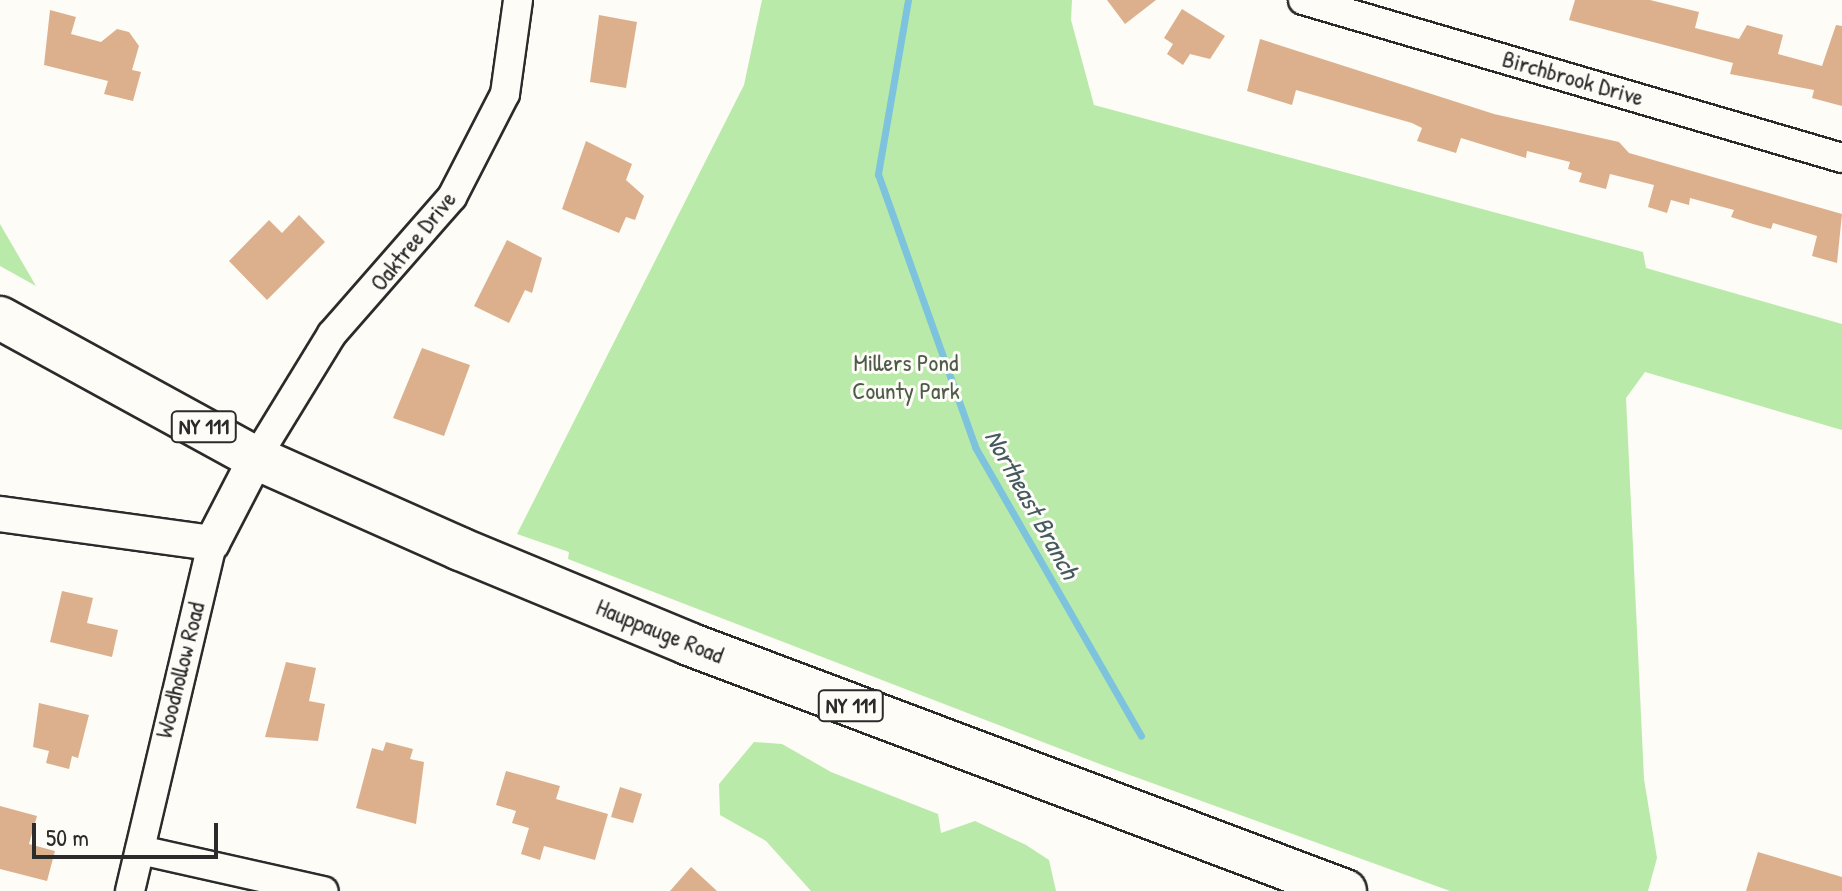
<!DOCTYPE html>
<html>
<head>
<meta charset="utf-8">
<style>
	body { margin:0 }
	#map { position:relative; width:1842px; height:891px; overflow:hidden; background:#fdfcf7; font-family:"Patrick Hand",sans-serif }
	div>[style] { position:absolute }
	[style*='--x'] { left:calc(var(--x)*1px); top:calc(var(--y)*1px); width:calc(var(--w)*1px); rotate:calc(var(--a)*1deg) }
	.green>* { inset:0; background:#b9eaa9 }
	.stream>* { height:7px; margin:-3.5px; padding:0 3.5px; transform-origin:3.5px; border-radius:3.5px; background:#7dc3dd }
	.building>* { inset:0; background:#dcb08c }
	.roads { filter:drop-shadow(2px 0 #2b2b2b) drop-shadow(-2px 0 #2b2b2b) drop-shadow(0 2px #2b2b2b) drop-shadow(0 -2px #2b2b2b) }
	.minor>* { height:28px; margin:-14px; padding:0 14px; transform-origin:14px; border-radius:14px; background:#fdfcf7 }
	.tertiary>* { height:34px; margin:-17px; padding:0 17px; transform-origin:17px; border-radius:17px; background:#fdfcf7 }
	.primary>* { height:42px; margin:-21px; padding:0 21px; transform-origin:21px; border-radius:21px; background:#fdfcf7 }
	span { translate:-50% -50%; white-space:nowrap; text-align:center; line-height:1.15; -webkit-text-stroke:6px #fdfcf7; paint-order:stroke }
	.shield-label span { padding:2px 6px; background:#fdfcf7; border:2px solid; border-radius:6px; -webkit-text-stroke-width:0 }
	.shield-label { font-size:22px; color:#2b2b2b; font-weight:700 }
	.street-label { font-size:24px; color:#2b2b2b }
	.park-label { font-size:24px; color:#4e5b4a }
	.water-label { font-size:26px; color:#445960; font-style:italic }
	.scale { position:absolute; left:32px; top:823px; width:186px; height:36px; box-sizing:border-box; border:4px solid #2b2b2b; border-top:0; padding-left:10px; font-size:24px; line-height:28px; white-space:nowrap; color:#2b2b2b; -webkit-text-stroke:6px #fdfcf7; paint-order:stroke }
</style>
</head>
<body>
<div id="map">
	<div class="green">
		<div style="clip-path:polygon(762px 0,1072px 0,1071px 20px,1094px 105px,1643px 252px,1646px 268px,1842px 324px,1842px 430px,1645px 372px,1626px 398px,1644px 779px,1657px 858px,1648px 891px,1450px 891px,1105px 766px,568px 559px,569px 552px,517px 534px,744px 85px)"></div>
		<div style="clip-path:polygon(0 224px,36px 286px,0 266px)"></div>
		<div style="clip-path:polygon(754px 742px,782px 744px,831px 772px,938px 814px,941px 833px,975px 821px,1026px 845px,1049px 860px,1056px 891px,811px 891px,766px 841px,720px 815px,719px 784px)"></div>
	</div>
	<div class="stream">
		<div style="--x:908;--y:0;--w:177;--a:99.8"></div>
		<div style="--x:878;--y:174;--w:290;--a:70.4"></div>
		<div style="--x:975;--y:447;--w:333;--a:60.1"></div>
	</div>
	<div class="building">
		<div style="clip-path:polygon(1107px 0,1156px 0,1125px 24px)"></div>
		<div style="clip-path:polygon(1575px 0,1650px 0,1699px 12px,1695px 28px,1739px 39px,1747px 25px,1783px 35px,1778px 54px,1822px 66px,1836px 25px,1842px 26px,1842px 106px,1812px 98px,1814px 90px,1730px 74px,1733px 63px,1569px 20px)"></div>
		<div style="clip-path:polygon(1182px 9px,1225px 36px,1210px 59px,1190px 54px,1183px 65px,1167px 54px,1173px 44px,1164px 38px)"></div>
		<div style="clip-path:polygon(50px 10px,76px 17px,71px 34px,101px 42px,117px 29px,129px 32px,139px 46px,132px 70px,141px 72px,133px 101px,104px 94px,108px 81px,44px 65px)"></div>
		<div style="clip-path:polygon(599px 15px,637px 22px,626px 88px,590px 82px)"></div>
		<div style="clip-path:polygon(1260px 39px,1494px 114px,1619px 142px,1629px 153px,1842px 214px,1837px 263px,1812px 256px,1817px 236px,1773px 223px,1771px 229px,1753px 224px,1731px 217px,1734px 210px,1690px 198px,1689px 205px,1671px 200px,1667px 213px,1648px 207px,1654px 185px,1610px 174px,1606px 189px,1579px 182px,1582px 173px,1568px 169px,1570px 162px,1527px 151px,1526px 158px,1461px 138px,1456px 153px,1417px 141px,1422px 128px,1412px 123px,1296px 90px,1292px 105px,1247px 91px)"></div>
		<div style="clip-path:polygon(586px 141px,632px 164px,626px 180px,644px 196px,635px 220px,626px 217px,619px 233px,562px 209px)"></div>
		<div style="clip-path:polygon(299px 215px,325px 242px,267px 300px,229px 261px,269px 220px,282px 233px)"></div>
		<div style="clip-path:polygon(507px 240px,542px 258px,532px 293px,525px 290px,509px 323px,474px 306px)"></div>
		<div style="clip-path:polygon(422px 348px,470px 365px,444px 436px,393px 418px)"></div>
		<div style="clip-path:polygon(62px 591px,93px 598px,87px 623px,118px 630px,112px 657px,50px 642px)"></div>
		<div style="clip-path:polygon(286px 662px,316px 668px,309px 701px,325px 704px,318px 741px,265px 737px)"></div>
		<div style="clip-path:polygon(39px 703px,89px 715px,78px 758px,72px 756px,69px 769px,46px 763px,49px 751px,33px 747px)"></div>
		<div style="clip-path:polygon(386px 742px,413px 749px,410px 759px,424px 762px,416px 824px,356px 808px,372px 748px,383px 751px)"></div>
		<div style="clip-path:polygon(506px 771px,560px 786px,556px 799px,608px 814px,595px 860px,544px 846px,540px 860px,521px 854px,529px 828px,512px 823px,516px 811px,496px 805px)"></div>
		<div style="clip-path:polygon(620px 787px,642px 794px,633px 823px,611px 817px)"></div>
		<div style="clip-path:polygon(0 806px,37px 816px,29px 844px,55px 851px,47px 881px,0 869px)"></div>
		<div style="clip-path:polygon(1758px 852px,1842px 877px,1842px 891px,1746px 891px)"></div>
		<div style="clip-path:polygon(691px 867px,717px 891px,670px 891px)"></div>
	</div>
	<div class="roads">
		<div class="minor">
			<div style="--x:1303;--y:0;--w:562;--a:16.34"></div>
			<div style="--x:256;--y:458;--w:145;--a:-58.5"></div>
			<div style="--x:332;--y:334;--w:182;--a:-48.8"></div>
			<div style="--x:452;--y:197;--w:116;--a:-62.8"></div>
			<div style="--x:505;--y:94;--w:95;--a:-82.1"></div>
			<div style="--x:140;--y:850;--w:188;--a:12.6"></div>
			<div style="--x:130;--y:891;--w:358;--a:-76.7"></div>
		</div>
		<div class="tertiary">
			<div style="--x:0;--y:514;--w:214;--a:7.8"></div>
			<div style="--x:212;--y:543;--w:96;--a:-62.6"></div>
		</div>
		<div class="primary">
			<div style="--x:0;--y:318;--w:292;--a:28.7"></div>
			<div style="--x:256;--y:458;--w:223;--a:24"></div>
			<div style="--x:460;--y:549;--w:248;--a:22.5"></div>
			<div style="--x:689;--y:644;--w:701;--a:20.63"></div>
		</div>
	</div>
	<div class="shield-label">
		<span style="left:204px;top:427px">NY 111</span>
		<span style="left:851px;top:706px">NY 111</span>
	</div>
	<div class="street-label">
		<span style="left:1573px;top:78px;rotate:16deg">Birchbrook Drive</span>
		<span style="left:413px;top:241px;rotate:-51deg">Oaktree Drive</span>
		<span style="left:660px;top:631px;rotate:22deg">Hauppauge Road</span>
		<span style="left:180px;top:670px;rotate:-76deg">Woodhollow Road</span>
	</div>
	<div class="park-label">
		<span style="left:906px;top:377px">Millers Pond<br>County Park</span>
	</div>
	<div class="water-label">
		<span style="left:1032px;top:504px;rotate:61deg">Northeast Branch</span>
	</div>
	<div class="scale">50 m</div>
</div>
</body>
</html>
